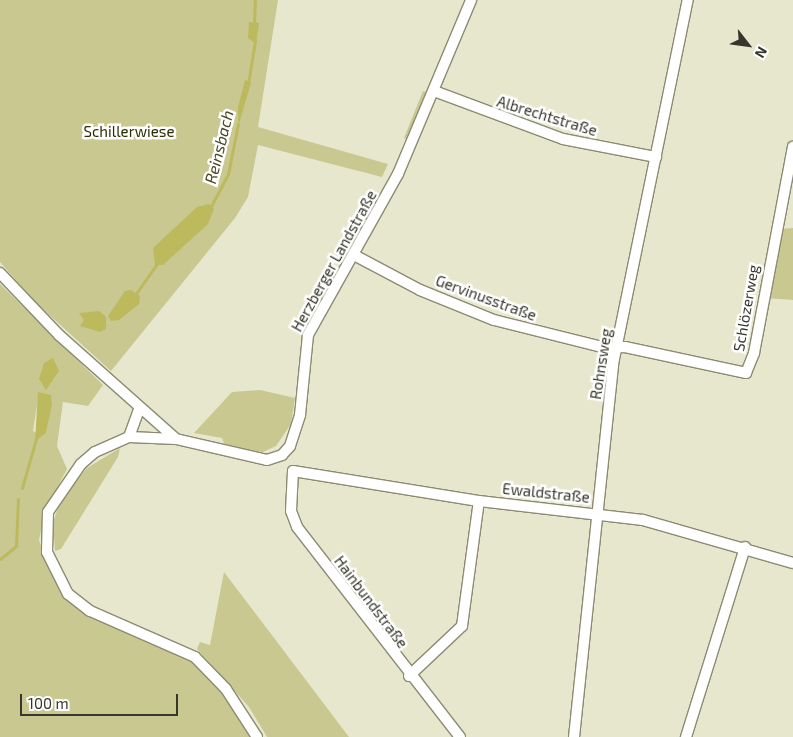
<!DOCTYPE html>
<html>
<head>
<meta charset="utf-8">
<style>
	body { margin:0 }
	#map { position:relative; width:793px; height:737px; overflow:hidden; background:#e7e7cd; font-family:"Exo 2",sans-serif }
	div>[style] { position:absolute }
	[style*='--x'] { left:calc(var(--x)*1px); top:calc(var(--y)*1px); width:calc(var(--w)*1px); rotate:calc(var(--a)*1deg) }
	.green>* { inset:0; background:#c9c891 }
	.water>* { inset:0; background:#bdb95d }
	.stream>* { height:3px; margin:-1.5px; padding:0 1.5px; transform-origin:1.5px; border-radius:1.5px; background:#bdb95d }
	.roads { filter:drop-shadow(1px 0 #8b8b74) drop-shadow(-1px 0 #8b8b74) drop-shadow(0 1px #8b8b74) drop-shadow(0 -1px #8b8b74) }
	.minor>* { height:10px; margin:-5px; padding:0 5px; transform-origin:5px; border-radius:5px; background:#fff }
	span { translate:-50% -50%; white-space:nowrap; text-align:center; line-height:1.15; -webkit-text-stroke:5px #fff; paint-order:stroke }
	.street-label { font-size:15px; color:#36362c }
	.park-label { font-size:15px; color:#2c2b02 }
	.water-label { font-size:16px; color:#48471f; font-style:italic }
	.north { position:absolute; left:723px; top:20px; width:50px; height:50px; -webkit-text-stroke:4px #fff; paint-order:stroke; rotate:120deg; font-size:14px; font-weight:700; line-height:20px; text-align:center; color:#36362c }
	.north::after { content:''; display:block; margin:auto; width:18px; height:22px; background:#36362c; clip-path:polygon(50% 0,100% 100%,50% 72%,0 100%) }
	.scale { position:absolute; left:20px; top:694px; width:158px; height:22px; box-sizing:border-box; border:2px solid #36362c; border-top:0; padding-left:6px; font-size:15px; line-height:18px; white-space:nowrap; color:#36362c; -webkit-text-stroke:4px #fff; paint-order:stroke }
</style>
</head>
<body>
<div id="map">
	<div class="green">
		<div style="clip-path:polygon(0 0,278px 0,258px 127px,388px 164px,382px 177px,258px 145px,248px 197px,235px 218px,111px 371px,35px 302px,0 262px)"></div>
		<div style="clip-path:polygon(423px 91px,427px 92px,407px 139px,404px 138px)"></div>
		<div style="clip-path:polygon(793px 228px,793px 300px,767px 298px,780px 229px)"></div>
		<div style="clip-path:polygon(evenodd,0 284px,103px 385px,88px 406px,63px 402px,57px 446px,67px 469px,45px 511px,39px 540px,49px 570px,64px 596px,193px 662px,221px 691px,251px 737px,0 737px,0 284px,39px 392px,49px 415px,46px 433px,40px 435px,33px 431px,39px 392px)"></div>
		<div style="clip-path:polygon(260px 390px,295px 398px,291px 424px,276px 446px,263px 452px,239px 449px,225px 446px,222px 438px,194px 433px,232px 392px)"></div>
		<div style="clip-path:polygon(120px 448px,118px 457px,61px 549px,55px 551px,53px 522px,61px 500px,87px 468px)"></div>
		<div style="clip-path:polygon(224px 572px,349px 737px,267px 737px,249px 707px,197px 649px,200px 642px,210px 645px)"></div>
	</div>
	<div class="water">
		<div style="clip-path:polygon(249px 22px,259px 23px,256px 44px,248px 38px)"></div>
		<div style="clip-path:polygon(245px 80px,251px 83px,238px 127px,238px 107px)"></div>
		<div style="clip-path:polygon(209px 204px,214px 209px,208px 224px,163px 265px,155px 265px,153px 248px,197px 207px)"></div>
		<div style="clip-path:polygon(131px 290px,140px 296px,139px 304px,119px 320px,111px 321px,108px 316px,125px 291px)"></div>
		<div style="clip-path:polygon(99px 311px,106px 317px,106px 329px,100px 332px,80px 326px,84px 320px,79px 313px)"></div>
		<div style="clip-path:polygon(53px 358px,59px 371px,46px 390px,39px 379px,44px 363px)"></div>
		<div style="clip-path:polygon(38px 392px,51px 395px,52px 404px,46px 433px,35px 441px)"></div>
	</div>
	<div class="stream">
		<div style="--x:254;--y:25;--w:25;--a:-88"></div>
		<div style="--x:248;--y:84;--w:44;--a:-80.8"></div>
		<div style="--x:210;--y:208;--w:38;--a:-62"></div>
		<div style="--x:228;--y:174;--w:51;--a:-78.7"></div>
		<div style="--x:135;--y:295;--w:39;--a:-55"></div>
		<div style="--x:22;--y:488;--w:51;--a:-74.1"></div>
		<div style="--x:0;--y:559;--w:21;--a:-39"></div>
		<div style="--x:16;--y:546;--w:47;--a:-87.6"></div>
	</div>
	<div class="roads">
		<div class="minor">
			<div style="--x:434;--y:91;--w:138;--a:20.4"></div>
			<div style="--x:563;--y:139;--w:95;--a:11"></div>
			<div style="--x:354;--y:255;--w:75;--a:27.9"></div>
			<div style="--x:420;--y:290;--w:80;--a:22.1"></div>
			<div style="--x:494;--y:320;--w:115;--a:14"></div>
			<div style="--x:606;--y:348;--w:19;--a:-3"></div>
			<div style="--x:625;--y:347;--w:124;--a:12.1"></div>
			<div style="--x:746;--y:373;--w:22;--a:-68"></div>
			<div style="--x:754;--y:353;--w:210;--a:-79.3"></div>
			<div style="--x:0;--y:273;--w:86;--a:46.4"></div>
			<div style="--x:59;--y:335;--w:155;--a:41.6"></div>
			<div style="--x:129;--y:437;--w:30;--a:-70"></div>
			<div style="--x:293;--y:471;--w:188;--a:9.2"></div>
			<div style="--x:479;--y:501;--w:165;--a:6.6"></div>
			<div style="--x:643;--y:520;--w:156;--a:16"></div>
			<div style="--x:293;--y:471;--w:40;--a:92.9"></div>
			<div style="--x:291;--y:511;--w:17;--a:69"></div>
			<div style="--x:297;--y:527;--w:266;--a:52.2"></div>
			<div style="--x:409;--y:676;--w:73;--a:-43.3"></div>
			<div style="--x:462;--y:626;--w:126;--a:-82.3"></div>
			<div style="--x:257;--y:737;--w:57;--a:-122.9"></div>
			<div style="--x:226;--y:689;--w:45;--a:-134.1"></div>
			<div style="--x:195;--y:657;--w:115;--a:-156.3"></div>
			<div style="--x:90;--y:611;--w:28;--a:-142"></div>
			<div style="--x:68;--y:594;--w:47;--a:-116.6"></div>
			<div style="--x:47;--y:552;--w:40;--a:-88.6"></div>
			<div style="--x:48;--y:512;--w:58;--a:-55.5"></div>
			<div style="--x:81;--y:464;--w:18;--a:-41"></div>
			<div style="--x:95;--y:452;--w:37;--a:-24"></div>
			<div style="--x:129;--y:437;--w:47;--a:2.4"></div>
			<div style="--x:176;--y:439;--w:93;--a:13"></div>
			<div style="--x:267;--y:460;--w:16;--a:-18"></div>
			<div style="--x:282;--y:455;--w:12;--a:-48"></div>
			<div style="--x:290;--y:446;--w:33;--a:-72"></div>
			<div style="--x:300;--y:415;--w:80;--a:-84.3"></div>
			<div style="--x:308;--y:335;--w:184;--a:-60.8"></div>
			<div style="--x:398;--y:174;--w:189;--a:-67.2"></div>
			<div style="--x:574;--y:737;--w:380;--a:-84"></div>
			<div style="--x:614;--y:359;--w:367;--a:-78.4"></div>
			<div style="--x:686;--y:737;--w:199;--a:-72.7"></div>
		</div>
	</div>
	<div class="street-label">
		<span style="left:547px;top:116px;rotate:17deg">Albrechtstraße</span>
		<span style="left:334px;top:261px;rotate:-61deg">Herzberger Landstraße</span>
		<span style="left:486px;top:298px;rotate:20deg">Gervinusstraße</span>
		<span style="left:746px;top:308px;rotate:-80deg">Schlözerweg</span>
		<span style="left:601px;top:364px;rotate:-81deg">Rohnsweg</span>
		<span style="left:546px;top:493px;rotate:6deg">Ewaldstraße</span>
		<span style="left:371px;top:602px;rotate:53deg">Hainbundstraße</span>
	</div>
	<div class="park-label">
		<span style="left:129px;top:132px">Schillerwiese</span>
	</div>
	<div class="water-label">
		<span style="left:219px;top:147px;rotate:-76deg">Reinsbach</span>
	</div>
	<div class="north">N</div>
	<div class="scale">100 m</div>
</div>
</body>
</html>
